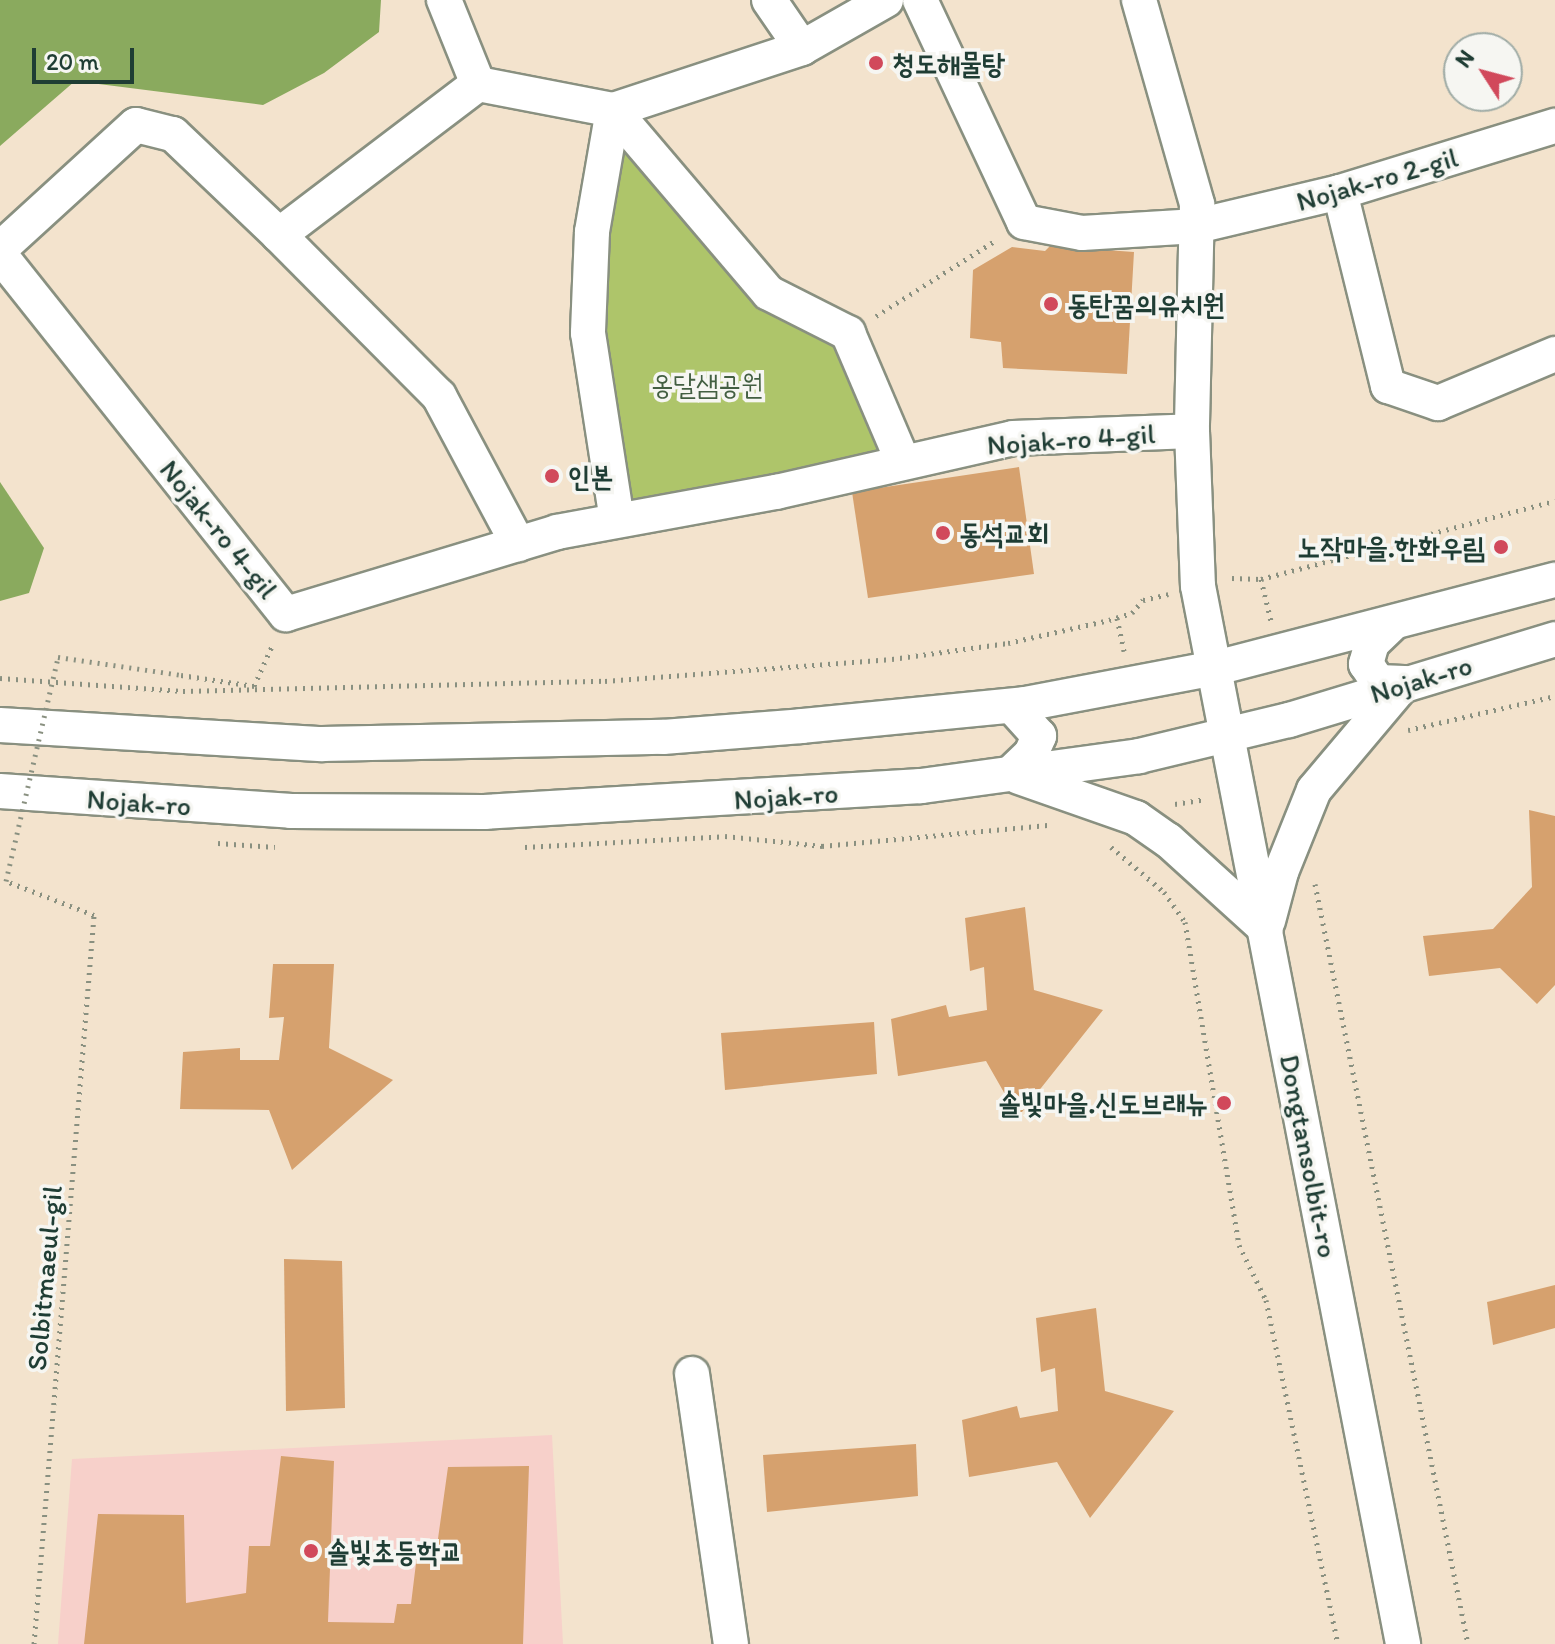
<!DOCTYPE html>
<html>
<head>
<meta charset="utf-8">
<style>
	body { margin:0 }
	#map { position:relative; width:1555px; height:1644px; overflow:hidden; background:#f3e3cd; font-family:Itim,"Poor Story",sans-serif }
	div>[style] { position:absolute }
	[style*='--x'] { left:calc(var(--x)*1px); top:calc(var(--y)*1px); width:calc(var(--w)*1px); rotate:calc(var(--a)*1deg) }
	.built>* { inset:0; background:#f7d0ca }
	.green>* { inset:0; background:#aec56a }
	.forest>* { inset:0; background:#8aaa5e }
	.building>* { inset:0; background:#d6a16e }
	.path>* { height:5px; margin-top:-2.5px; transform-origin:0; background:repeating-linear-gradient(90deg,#899080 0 2px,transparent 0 8px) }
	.roads { filter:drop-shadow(2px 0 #899080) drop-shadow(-2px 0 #899080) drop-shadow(0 2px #899080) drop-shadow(0 -2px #899080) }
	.minor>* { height:34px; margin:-17px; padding:0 17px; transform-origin:17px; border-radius:17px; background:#fff }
	.path-bridge>* { height:5px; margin-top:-2.5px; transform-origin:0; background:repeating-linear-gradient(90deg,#899080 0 2px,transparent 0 8px) }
	.dots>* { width:22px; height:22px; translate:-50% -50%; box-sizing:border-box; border:4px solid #f6f6f2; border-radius:50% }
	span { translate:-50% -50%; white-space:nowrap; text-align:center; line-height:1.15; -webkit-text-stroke:7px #f6f6f2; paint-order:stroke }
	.poi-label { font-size:28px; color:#1f3d34; font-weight:700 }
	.left { translate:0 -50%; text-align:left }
	.right { translate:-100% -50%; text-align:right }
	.street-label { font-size:28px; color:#1f3d34 }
	.park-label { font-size:28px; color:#435f42 }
	.north { position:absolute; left:1443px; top:32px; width:80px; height:80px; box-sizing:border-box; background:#f6f6f2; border:2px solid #a0aca6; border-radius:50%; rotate:306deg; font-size:22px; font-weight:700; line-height:32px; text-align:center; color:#1f3d34 }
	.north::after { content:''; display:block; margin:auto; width:28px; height:36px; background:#d1495b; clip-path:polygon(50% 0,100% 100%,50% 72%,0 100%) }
	.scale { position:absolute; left:32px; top:48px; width:102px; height:36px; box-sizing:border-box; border:4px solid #1f3d34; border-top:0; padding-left:10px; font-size:24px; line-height:28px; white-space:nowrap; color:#1f3d34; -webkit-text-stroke:6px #f6f6f2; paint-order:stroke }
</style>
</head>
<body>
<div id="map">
	<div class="built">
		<div style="clip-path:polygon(552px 1435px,563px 1644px,58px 1644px,72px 1459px)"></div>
	</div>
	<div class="green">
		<div style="clip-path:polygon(617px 122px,764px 294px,840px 333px,891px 455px,620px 510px,593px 332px)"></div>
	</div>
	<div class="forest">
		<div style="clip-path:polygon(0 0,381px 0,379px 32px,324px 73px,263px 105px,75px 81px,0 146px)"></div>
		<div style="clip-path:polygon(0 482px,44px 548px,29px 593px,0 601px)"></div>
	</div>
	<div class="building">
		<div style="clip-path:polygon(1050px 246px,1134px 252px,1127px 374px,1003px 368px,1001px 342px,970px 338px,973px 270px,1012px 247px,1045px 251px)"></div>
		<div style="clip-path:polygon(1019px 467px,1034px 574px,868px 598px,852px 492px)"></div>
		<div style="clip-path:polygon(1529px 810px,1555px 816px,1555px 985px,1537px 1004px,1500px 968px,1429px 976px,1423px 936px,1493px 929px,1532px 887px)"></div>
		<div style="clip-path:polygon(1025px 907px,1034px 990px,1103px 1010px,1018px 1117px,986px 1061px,898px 1076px,891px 1019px,946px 1005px,949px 1017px,987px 1010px,984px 967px,970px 971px,965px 918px)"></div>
		<div style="clip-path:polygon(273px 964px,334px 964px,329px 1048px,393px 1080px,292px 1170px,269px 1110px,180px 1109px,183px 1052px,240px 1048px,240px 1060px,279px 1060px,284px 1017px,269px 1018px)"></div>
		<div style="clip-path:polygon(874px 1022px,877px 1074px,725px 1090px,721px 1033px)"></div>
		<div style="clip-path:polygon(284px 1259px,342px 1261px,345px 1408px,286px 1411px)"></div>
		<div style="clip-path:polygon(1555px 1285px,1555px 1328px,1493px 1345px,1487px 1302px)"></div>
		<div style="clip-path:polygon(1096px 1308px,1105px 1391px,1174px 1411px,1090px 1518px,1057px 1462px,969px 1477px,962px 1420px,1017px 1406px,1020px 1418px,1058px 1411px,1055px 1368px,1041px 1372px,1036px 1318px)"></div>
		<div style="clip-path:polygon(916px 1444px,918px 1496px,767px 1512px,763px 1455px)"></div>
		<div style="clip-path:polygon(281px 1456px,334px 1461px,328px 1622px,394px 1623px,397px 1604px,411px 1604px,417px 1555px,436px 1553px,448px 1467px,529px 1466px,523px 1644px,84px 1644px,98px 1514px,184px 1515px,186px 1603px,246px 1593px,249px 1546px,270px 1546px)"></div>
	</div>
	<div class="path">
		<div style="--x:876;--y:316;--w:142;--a:-32.3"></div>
		<div style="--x:1232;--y:578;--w:29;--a:2"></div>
		<div style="--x:1261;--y:579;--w:304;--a:-14.9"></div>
		<div style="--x:1261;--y:579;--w:43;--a:76.6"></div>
		<div style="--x:1117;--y:618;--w:34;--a:78"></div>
		<div style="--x:181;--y:675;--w:74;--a:8.6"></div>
		<div style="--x:254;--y:686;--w:46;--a:-65.7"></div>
		<div style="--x:0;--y:678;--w:183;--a:4.1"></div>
		<div style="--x:183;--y:691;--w:422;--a:-1.4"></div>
		<div style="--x:605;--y:681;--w:288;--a:-4.4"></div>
		<div style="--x:892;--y:659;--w:117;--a:-7.9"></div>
		<div style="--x:1008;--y:643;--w:104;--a:-12.8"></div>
		<div style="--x:1109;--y:620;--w:24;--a:-17"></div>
		<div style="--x:1132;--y:613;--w:17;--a:-50"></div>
		<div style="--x:1143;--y:600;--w:26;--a:-13"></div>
		<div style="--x:1408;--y:730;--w:151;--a:-13"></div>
		<div style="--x:1175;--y:804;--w:30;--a:-9"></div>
		<div style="--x:218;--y:843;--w:57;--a:4"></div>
		<div style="--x:525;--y:847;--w:200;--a:-3.1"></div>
		<div style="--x:725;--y:836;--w:98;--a:5.9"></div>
		<div style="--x:822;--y:846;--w:229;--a:-5.3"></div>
		<div style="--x:1111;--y:847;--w:70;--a:40.3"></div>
		<div style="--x:1164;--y:892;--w:37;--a:55"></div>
		<div style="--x:1185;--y:922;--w:327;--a:80.5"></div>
		<div style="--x:1239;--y:1245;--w:61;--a:63.9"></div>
		<div style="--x:1266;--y:1300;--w:351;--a:78.2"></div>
		<div style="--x:1315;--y:884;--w:775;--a:78.62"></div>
		<div style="--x:34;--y:1644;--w:731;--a:-85.29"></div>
	</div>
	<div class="roads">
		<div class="minor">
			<div style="--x:769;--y:0;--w:58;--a:55.5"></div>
			<div style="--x:886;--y:0;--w:97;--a:150.3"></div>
			<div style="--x:802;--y:48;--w:199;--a:161.8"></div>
			<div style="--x:613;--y:110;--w:240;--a:49.6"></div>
			<div style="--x:769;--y:293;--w:89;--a:26.9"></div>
			<div style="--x:848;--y:333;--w:140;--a:66.9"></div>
			<div style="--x:920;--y:0;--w:245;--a:64.9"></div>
			<div style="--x:1024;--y:222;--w:59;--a:10.7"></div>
			<div style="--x:1082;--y:233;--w:115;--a:-3.5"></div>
			<div style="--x:1197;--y:226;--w:147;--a:-13.4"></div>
			<div style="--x:1340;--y:192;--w:225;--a:-17.1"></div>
			<div style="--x:1139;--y:0;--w:212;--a:74.1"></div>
			<div style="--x:1197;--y:204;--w:227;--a:91.3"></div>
			<div style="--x:1192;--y:431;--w:155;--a:87.8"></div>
			<div style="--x:1198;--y:586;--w:1078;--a:79.03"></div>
			<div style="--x:478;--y:84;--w:137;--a:10.9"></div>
			<div style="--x:613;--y:110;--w:124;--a:99.8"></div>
			<div style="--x:592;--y:232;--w:101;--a:92.3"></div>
			<div style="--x:588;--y:333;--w:189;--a:81.2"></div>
			<div style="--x:1340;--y:192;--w:200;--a:76.1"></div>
			<div style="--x:1388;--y:386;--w:53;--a:18.8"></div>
			<div style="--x:1438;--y:403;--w:127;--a:-22.7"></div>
			<div style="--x:279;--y:235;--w:227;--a:45.2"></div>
			<div style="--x:439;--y:396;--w:168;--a:61.9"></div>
			<div style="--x:0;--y:249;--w:184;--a:-42.4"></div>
			<div style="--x:136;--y:125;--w:38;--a:14"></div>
			<div style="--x:173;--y:134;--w:146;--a:43.6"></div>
			<div style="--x:279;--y:235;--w:250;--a:-37.2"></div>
			<div style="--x:478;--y:84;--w:91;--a:-112"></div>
			<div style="--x:0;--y:255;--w:459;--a:51.5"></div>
			<div style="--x:286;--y:614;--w:283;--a:-16.8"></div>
			<div style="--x:557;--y:532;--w:223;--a:-10.4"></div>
			<div style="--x:776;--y:492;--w:243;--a:-12.8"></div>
			<div style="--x:1013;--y:438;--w:179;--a:-2.2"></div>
			<div style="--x:1393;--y:623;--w:29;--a:136"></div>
			<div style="--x:1372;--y:643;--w:22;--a:106"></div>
			<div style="--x:1366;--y:664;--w:22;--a:56"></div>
			<div style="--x:1378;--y:682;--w:26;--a:2"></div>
			<div style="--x:0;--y:725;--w:323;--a:3.4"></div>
			<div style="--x:322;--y:744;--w:341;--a:-1.2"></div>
			<div style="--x:663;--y:737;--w:139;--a:-4.5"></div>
			<div style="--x:802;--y:726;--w:224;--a:-5.6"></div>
			<div style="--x:1025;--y:704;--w:194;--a:-10.7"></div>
			<div style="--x:1216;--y:668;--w:350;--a:-14.6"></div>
			<div style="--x:1010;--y:774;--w:29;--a:-44"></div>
			<div style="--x:1031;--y:754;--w:20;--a:-66"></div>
			<div style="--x:1039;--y:736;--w:40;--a:-132"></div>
			<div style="--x:1019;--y:777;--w:124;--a:19.3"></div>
			<div style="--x:1136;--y:818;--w:39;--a:35"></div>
			<div style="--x:1168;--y:840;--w:132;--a:42.2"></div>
			<div style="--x:0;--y:791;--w:292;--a:3.9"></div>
			<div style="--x:291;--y:811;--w:193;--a:0.3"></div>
			<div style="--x:484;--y:812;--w:438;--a:-3.4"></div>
			<div style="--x:921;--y:786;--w:220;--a:-7.8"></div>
			<div style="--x:1139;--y:756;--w:154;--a:-13.5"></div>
			<div style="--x:1289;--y:720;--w:278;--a:-16.9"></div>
			<div style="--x:1268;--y:921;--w:51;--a:-75.1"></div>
			<div style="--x:1281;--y:872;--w:88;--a:-68.1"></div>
			<div style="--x:1314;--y:790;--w:140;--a:-49.9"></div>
			<div style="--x:692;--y:1374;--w:273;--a:81.8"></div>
		</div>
	</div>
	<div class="path-bridge">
		<div style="--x:94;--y:915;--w:94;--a:-158.9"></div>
		<div style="--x:6;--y:881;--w:230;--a:-76.9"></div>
		<div style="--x:58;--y:657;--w:124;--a:8.3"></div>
	</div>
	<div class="dots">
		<div style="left:876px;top:63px;background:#d1495b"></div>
		<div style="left:1051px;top:304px;background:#d1495b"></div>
		<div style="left:552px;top:476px;background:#d1495b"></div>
		<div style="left:943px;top:533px;background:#d1495b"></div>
		<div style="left:1501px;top:547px;background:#d1495b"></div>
		<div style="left:1224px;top:1103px;background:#d1495b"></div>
		<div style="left:311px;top:1551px;background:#d1495b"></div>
	</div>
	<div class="poi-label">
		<span class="left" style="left:892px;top:63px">청도해물탕</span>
		<span class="left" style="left:1067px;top:304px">동탄꿈의유치원</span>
		<span class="left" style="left:568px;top:476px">인본</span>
		<span class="left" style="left:959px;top:533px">동석교회</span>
		<span class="right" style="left:1485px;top:547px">노작마을.한화우림</span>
		<span class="right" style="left:1208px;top:1103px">솔빛마을.신도브래뉴</span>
		<span class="left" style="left:327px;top:1551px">솔빛초등학교</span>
	</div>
	<div class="street-label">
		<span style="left:1377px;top:179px;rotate:-16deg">Nojak-ro 2-gil</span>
		<span style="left:1071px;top:439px;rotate:-4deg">Nojak-ro 4-gil</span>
		<span style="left:219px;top:529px;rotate:51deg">Nojak-ro 4-gil</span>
		<span style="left:1421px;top:679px;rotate:-17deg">Nojak-ro</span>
		<span style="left:786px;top:796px;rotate:-4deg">Nojak-ro</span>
		<span style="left:139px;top:802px;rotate:4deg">Nojak-ro</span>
		<span style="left:1309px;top:1156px;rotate:79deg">Dongtansolbit-ro</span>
		<span style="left:44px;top:1278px;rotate:-85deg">Solbitmaeul-gil</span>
	</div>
	<div class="park-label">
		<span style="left:707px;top:384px">옹달샘공원</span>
	</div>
	<div class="north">N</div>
	<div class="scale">20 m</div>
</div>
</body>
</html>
